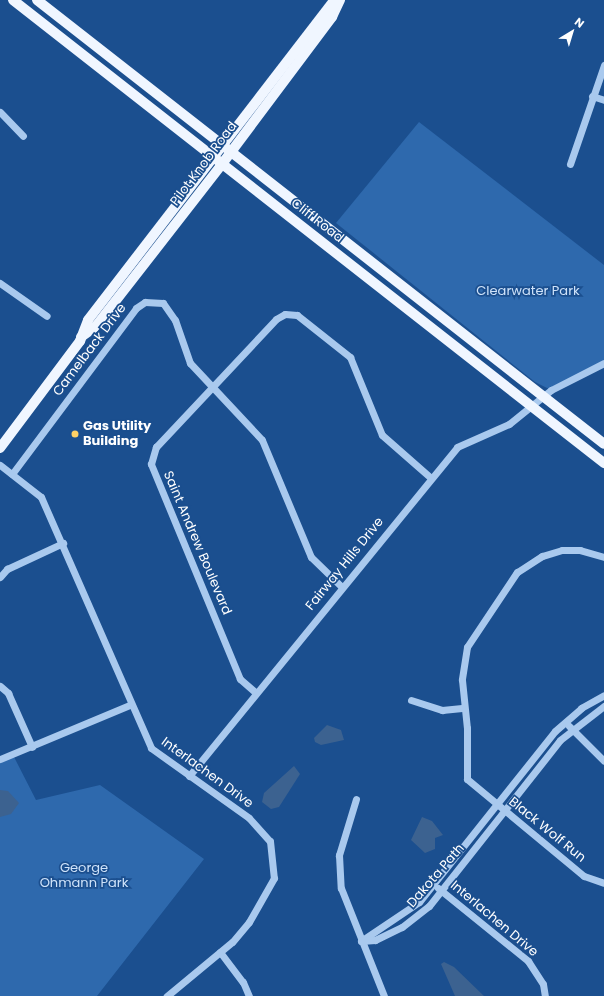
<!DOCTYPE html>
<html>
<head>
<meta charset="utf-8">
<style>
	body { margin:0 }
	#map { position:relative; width:604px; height:996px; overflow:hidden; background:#1b4f8f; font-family:Poppins,sans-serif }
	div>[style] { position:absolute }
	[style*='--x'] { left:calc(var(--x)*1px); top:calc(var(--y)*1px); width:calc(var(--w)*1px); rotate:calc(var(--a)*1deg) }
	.green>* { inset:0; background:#2e69ad }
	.water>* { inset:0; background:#3c6290 }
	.minor>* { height:7px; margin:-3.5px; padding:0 3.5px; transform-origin:3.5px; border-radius:3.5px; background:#a9c9ee }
	.major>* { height:10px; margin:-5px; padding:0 5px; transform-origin:5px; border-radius:5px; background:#f0f6ff }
	.dots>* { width:11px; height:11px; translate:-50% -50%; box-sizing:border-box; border:2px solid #1b4f8f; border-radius:50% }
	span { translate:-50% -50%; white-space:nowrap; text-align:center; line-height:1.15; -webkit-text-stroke:3.5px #1b4f8f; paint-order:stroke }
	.street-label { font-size:13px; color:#fff }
	.park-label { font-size:13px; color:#cfe3fa }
	.poi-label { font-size:13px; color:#fff; font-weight:700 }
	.left { translate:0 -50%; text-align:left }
	.north { position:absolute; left:552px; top:12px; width:40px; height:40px; -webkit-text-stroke:3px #1b4f8f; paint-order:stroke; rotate:38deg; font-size:11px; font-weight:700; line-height:16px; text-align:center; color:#fff }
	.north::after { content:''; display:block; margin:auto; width:14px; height:18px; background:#fff; clip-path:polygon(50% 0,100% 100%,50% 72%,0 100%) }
</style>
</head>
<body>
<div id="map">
	<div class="green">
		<div style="clip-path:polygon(419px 122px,604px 265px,604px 363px,551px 390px,535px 382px,336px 223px)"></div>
		<div style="clip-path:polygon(13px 755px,36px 800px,100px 785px,204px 859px,97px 996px,0 996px,0 761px)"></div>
	</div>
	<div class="water">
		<div style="clip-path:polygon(327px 725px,341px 730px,344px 740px,321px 745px,315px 742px,314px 738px)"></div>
		<div style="clip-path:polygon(294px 766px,300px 774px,279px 807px,271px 809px,262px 802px,264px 793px)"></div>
		<div style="clip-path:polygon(0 790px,8px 791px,19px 803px,11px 814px,0 817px)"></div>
		<div style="clip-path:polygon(422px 817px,432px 821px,443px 835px,435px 838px,435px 849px,425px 853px,411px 840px)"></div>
		<div style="clip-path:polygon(444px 962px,454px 967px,484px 996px,455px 996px,441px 964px)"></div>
	</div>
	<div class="minor">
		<div style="--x:592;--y:96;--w:13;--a:18"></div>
		<div style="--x:0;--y:112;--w:33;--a:46"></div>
		<div style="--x:570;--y:164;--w:105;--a:-71"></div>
		<div style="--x:0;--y:283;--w:57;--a:35.1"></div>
		<div style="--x:0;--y:465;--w:52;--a:38"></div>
		<div style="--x:41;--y:497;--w:274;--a:66.3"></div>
		<div style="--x:151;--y:748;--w:120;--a:35.5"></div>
		<div style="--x:249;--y:818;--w:31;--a:48"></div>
		<div style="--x:270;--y:841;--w:37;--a:84"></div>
		<div style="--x:274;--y:878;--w:51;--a:119.6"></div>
		<div style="--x:249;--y:922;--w:26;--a:130"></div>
		<div style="--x:232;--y:942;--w:85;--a:140.3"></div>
		<div style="--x:12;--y:474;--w:207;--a:-53.2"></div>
		<div style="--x:136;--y:308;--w:11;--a:-34"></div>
		<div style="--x:145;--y:302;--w:18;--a:3"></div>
		<div style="--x:163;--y:303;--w:21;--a:55"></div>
		<div style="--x:175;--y:320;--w:46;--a:70.8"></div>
		<div style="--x:190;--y:363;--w:105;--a:46.9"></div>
		<div style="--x:262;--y:440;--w:127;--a:67.3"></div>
		<div style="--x:311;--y:557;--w:43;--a:44.1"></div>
		<div style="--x:604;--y:557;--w:25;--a:-164"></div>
		<div style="--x:580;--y:550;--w:18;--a:180"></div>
		<div style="--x:562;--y:550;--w:21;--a:163"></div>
		<div style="--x:542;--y:556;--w:30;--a:147"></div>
		<div style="--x:517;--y:572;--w:90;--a:123.7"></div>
		<div style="--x:467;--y:647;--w:33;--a:99"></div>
		<div style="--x:462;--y:680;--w:48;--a:84.1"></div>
		<div style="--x:467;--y:728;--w:51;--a:90"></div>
		<div style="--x:467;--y:779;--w:152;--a:39.7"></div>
		<div style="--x:584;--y:876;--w:21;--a:19"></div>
		<div style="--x:0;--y:577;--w:11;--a:-49"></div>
		<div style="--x:7;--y:569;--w:62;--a:-24.9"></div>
		<div style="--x:0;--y:686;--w:11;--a:41"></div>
		<div style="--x:8;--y:693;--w:59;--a:66"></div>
		<div style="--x:255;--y:692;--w:20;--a:-139"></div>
		<div style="--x:240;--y:679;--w:233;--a:-112.5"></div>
		<div style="--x:151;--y:464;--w:18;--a:-74"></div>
		<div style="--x:156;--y:447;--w:175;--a:-46.8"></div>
		<div style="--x:276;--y:319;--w:10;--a:-29"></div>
		<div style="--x:285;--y:314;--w:12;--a:5"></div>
		<div style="--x:297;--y:315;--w:68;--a:38.4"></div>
		<div style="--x:350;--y:357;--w:84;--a:67.7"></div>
		<div style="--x:382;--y:435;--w:65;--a:41.3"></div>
		<div style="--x:411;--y:700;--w:33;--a:18"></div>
		<div style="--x:442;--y:710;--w:20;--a:-6"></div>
		<div style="--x:569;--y:726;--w:49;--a:45"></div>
		<div style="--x:0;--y:759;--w:141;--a:-22.6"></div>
		<div style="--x:189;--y:776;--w:424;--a:-50.8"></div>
		<div style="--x:457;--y:447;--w:57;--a:-23.9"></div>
		<div style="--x:509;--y:424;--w:54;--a:-39"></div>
		<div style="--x:551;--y:390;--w:59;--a:-27"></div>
		<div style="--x:356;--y:799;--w:59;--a:106.9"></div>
		<div style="--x:339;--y:855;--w:33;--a:87"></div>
		<div style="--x:341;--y:888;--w:116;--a:68.3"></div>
		<div style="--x:438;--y:888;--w:116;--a:39"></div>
		<div style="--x:528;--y:961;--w:27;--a:57"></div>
		<div style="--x:543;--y:984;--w:12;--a:81"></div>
		<div style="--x:361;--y:941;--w:70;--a:-33.9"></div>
		<div style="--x:419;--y:902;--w:218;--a:-51.5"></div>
		<div style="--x:555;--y:731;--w:35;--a:-41"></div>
		<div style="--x:581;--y:708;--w:26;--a:-29"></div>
		<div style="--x:361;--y:941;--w:14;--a:-4"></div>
		<div style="--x:375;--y:940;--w:30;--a:-26"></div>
		<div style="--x:402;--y:927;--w:34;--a:-38"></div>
		<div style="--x:429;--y:906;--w:211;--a:-51.7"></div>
		<div style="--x:560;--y:740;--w:56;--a:-37.7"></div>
		<div style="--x:220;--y:952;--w:38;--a:53"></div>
		<div style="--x:243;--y:982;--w:15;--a:67"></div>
	</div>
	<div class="major">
		<div style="--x:13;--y:0;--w:751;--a:38.08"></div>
		<div style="--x:37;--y:0;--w:720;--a:38.06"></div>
		<div style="--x:81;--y:337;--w:19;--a:-36"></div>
		<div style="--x:96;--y:326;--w:205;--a:-52.1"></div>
		<div style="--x:222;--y:164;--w:184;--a:-53.2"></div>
		<div style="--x:332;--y:17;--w:19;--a:-65"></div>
		<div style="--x:0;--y:448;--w:134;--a:-53.2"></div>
		<div style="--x:80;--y:341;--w:22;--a:-69"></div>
		<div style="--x:88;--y:320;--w:404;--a:-52.4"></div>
	</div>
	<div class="dots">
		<div style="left:75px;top:434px;background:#ffd166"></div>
	</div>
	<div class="street-label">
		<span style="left:204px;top:164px;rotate:-53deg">Pilot Knob Road</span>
		<span style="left:317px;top:221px;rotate:38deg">Cliff Road</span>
		<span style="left:90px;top:350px;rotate:-53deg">Camelback Drive</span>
		<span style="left:197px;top:543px;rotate:67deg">Saint Andrew Boulevard</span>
		<span style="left:345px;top:564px;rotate:-51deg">Fairway Hills Drive</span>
		<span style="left:207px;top:773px;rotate:36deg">Interlachen Drive</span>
		<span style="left:547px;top:830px;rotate:39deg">Black Wolf Run</span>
		<span style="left:436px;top:876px;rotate:-49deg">Dakota Path</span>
		<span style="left:494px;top:919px;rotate:40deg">Interlachen Drive</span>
	</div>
	<div class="park-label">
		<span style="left:528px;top:291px">Clearwater Park</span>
		<span style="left:84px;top:876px">George<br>Ohmann Park</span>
	</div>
	<div class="poi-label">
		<span class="left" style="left:83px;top:434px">Gas Utility<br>Building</span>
	</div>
	<div class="north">N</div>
</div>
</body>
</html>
